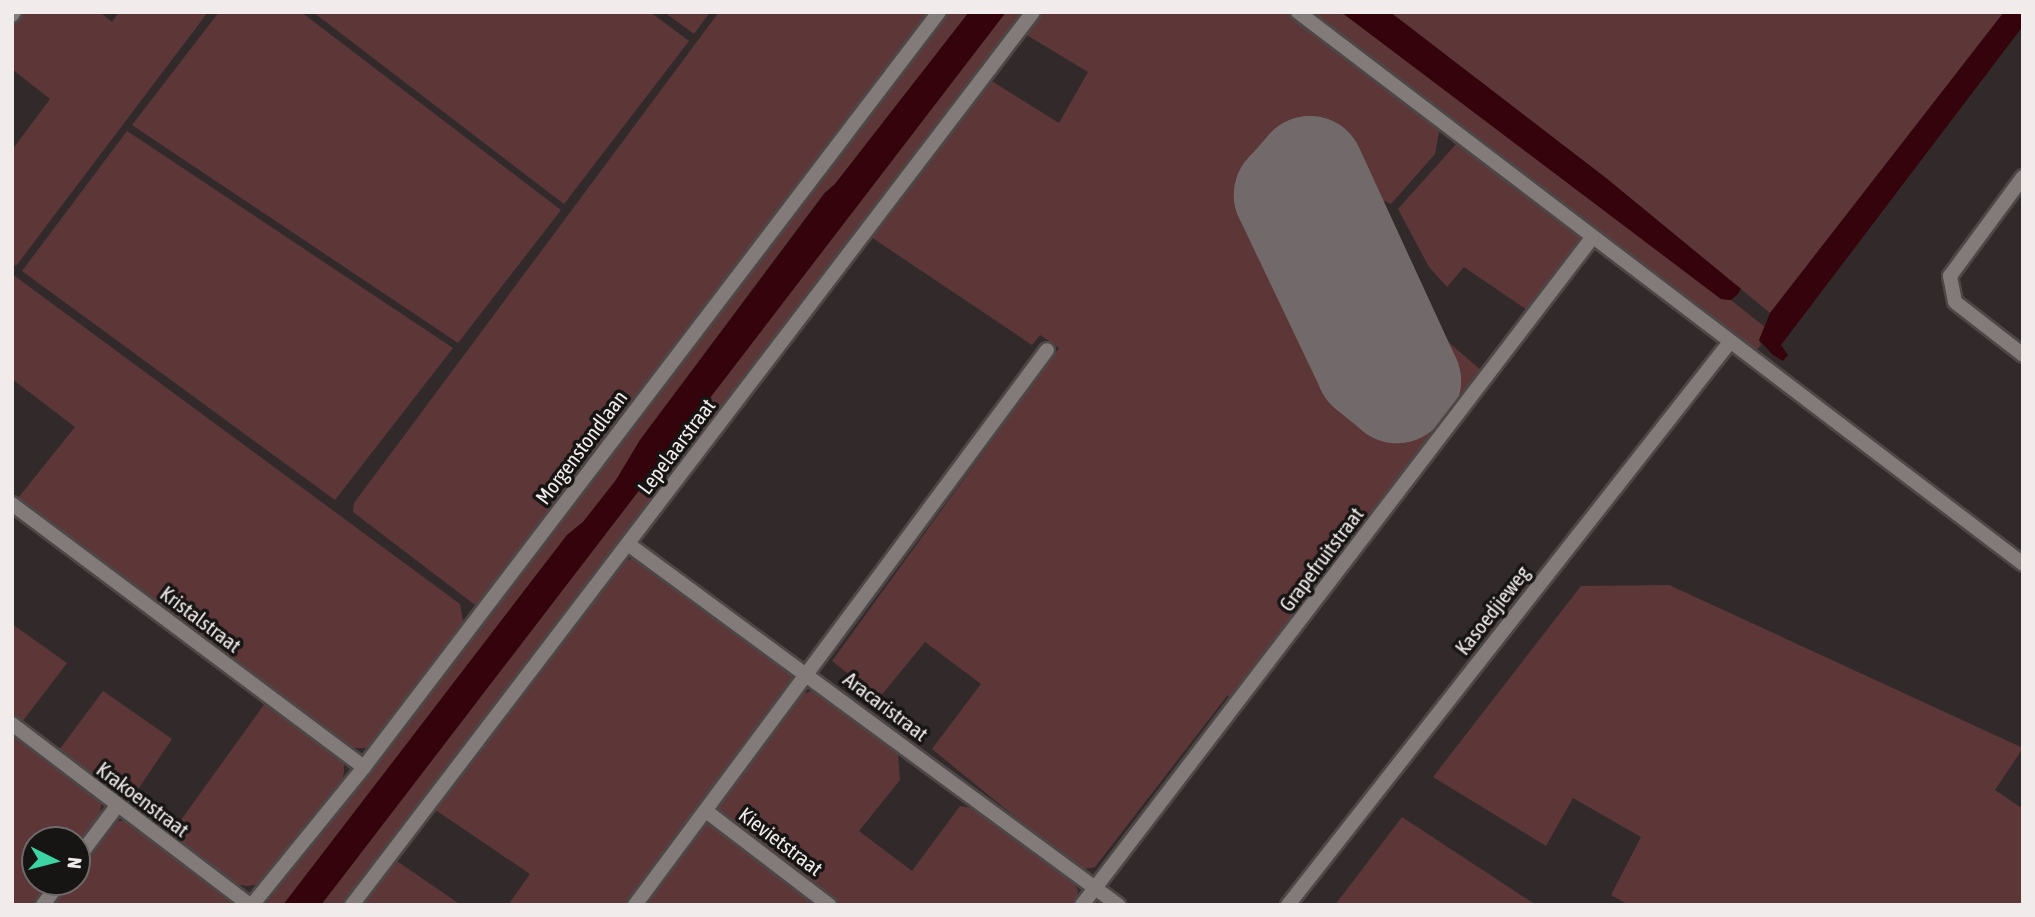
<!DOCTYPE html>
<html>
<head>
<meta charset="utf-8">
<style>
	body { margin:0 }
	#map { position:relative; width:2035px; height:917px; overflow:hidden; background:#322a2a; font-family:"Asap Condensed",sans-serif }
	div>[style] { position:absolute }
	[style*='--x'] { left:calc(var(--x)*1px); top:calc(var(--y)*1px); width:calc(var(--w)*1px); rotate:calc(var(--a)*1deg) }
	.green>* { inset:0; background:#5d3738 }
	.water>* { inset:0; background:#34030b }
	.runway>* { height:108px; margin:-54px; padding:0 54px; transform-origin:54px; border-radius:54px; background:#726a6a }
	.roads { filter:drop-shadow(2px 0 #4d4747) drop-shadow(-2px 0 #4d4747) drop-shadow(0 2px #4d4747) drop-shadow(0 -2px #4d4747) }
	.minor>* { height:14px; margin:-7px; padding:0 7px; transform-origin:7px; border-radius:7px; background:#837a7a }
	span { translate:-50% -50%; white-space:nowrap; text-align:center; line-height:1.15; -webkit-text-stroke:7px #171414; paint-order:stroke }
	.street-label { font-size:21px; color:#f1ebeb }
	.frame { position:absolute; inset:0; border:14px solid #f1ebeb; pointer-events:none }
	.north { position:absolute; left:21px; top:826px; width:70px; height:70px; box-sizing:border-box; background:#171414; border:2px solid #6e6a6a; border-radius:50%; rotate:96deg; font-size:19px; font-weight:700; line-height:28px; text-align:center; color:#f1ebeb }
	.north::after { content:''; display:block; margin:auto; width:24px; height:32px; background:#3cd4a4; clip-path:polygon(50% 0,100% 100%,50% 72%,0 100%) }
</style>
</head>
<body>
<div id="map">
	<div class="green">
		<div style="clip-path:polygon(20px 12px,100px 12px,112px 22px,119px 12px,208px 12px,16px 266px,12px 263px,12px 150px,50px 99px,12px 69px,12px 22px)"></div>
		<div style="clip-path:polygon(219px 12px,301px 12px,561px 210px,458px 343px,132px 125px)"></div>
		<div style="clip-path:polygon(313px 12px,650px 12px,689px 41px,564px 204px)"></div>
		<div style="clip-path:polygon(664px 12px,710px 12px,694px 34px)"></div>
		<div style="clip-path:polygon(719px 12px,933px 12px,479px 608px,353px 512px,354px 503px)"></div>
		<div style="clip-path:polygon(946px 12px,969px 12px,835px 184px,824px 193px,640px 440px,616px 480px,583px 522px,567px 535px,283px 905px,265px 905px)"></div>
		<div style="clip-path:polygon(1006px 12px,1026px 12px,345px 905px,321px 905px)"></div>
		<div style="clip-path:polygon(1041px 12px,1289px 12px,1440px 127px,1435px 154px,1391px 204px,1378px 198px,1342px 230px,1312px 164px,1285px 196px,1368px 370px,1398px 395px,1413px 382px,1393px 342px,1418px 316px,1482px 371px,1234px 698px,1227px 696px,1095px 867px,1080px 870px,932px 749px,981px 684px,925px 642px,879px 698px,832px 661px,1059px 348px,1040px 335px,1032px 345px,868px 235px,987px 78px,1059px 123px,1088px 72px,1025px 34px)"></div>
		<div style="clip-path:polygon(1307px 12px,1341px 12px,1421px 70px,1721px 299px,1731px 300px,1766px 328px,1759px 340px,1761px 345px,1753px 355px)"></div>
		<div style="clip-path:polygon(1390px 12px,2004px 12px,1770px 313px,1606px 178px)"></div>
		<div style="clip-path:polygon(127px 131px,453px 348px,335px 500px,22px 271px)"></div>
		<div style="clip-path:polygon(1457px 143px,1586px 241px,1530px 312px,1464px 267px,1447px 287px,1429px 267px,1398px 209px)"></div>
		<div style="clip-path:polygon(12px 274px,460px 604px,464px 627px,370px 748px,349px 748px,18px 498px,75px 427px,12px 379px)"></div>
		<div style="clip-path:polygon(639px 557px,788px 667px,793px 676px,792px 688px,627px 905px,508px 905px,530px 874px,431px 807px,617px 567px,626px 560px)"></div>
		<div style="clip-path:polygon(1669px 585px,2023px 748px,1995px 790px,2023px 809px,2023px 905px,1629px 905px,1611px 895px,1641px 837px,1573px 798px,1546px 846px,1433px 777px,1581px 586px)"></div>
		<div style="clip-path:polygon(12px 624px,67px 663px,22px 722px,12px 715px)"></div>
		<div style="clip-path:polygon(814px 690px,898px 753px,900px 780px,859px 831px,912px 871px,960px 806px,979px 809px,1071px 879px,1078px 890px,1077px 905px,840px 905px,713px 809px,800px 695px)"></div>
		<div style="clip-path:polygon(103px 691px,172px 739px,130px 801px,59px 750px)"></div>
		<div style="clip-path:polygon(268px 699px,337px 751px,344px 762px,344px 772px,342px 781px,266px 876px,257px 885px,246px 886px,236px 884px,171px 834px)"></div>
		<div style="clip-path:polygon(12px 731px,101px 803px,100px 818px,77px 850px,77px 840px,35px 840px,35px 882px,52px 882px,35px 905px,12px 905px)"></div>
		<div style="clip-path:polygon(1402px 817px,1536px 905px,1335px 905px)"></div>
		<div style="clip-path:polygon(709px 818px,825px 905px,642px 905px)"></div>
		<div style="clip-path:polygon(118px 821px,127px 821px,234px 899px,235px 905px,52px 905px,69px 882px,77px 882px,77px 871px)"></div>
		<div style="clip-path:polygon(394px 859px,461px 905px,358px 905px)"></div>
	</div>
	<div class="water">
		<div style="clip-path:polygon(969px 12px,1006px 12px,321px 905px,283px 905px,567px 535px,583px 522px,616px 480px,640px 440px,825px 193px,835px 184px)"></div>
		<div style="clip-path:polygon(1341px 12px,1390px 12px,1606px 178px,1741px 289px,1737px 295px,1731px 300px,1721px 299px)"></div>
		<div style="clip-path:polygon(2004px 12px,2023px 12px,2023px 26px,1781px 345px,1788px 355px,1783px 361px,1773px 355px,1759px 340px,1770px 313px)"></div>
	</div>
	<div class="runway">
		<div style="--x:1310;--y:170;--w:232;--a:65.3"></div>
		<div style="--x:1407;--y:381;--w:13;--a:141"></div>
		<div style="--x:1397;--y:389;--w:35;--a:-141"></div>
		<div style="--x:1370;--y:367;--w:191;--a:-115.5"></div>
		<div style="--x:1288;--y:195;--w:33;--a:-49"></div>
	</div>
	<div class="roads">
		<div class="minor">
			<div style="--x:1298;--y:12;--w:911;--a:37.28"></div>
			<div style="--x:12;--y:15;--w:4;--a:-56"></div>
			<div style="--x:2023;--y:177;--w:123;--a:126.4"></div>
			<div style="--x:1950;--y:276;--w:26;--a:79"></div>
			<div style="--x:1955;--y:302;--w:86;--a:37.9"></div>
			<div style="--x:12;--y:504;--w:439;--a:36.8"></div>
			<div style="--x:628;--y:544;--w:609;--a:36.38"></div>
			<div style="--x:12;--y:724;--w:299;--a:37.3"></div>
			<div style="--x:706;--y:811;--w:155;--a:37.4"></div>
			<div style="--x:77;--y:859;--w:66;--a:-53"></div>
			<div style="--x:43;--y:905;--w:29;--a:-54"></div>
			<div style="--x:252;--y:905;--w:178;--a:-50.9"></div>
			<div style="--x:364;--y:767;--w:949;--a:-52.71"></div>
			<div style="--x:352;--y:905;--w:1123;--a:-52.67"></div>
			<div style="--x:635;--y:905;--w:691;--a:-53.41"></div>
			<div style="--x:1082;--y:905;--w:840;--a:-52.6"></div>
			<div style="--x:1288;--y:905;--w:716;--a:-51.87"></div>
		</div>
	</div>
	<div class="street-label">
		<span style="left:676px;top:446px;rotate:-53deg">Lepelaarstraat</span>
		<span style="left:581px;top:447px;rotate:-53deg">Morgenstondlaan</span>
		<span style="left:1321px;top:559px;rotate:-53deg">Grapefruitstraat</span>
		<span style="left:1492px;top:610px;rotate:-52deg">Kasoedjieweg</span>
		<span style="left:201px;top:619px;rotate:37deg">Kristalstraat</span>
		<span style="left:886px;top:706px;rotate:37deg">Aracaristraat</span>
		<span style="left:143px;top:799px;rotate:37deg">Krakoenstraat</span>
		<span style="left:781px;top:841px;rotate:37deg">Kievietstraat</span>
	</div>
	<div class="frame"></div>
	<div class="north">N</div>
</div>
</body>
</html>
